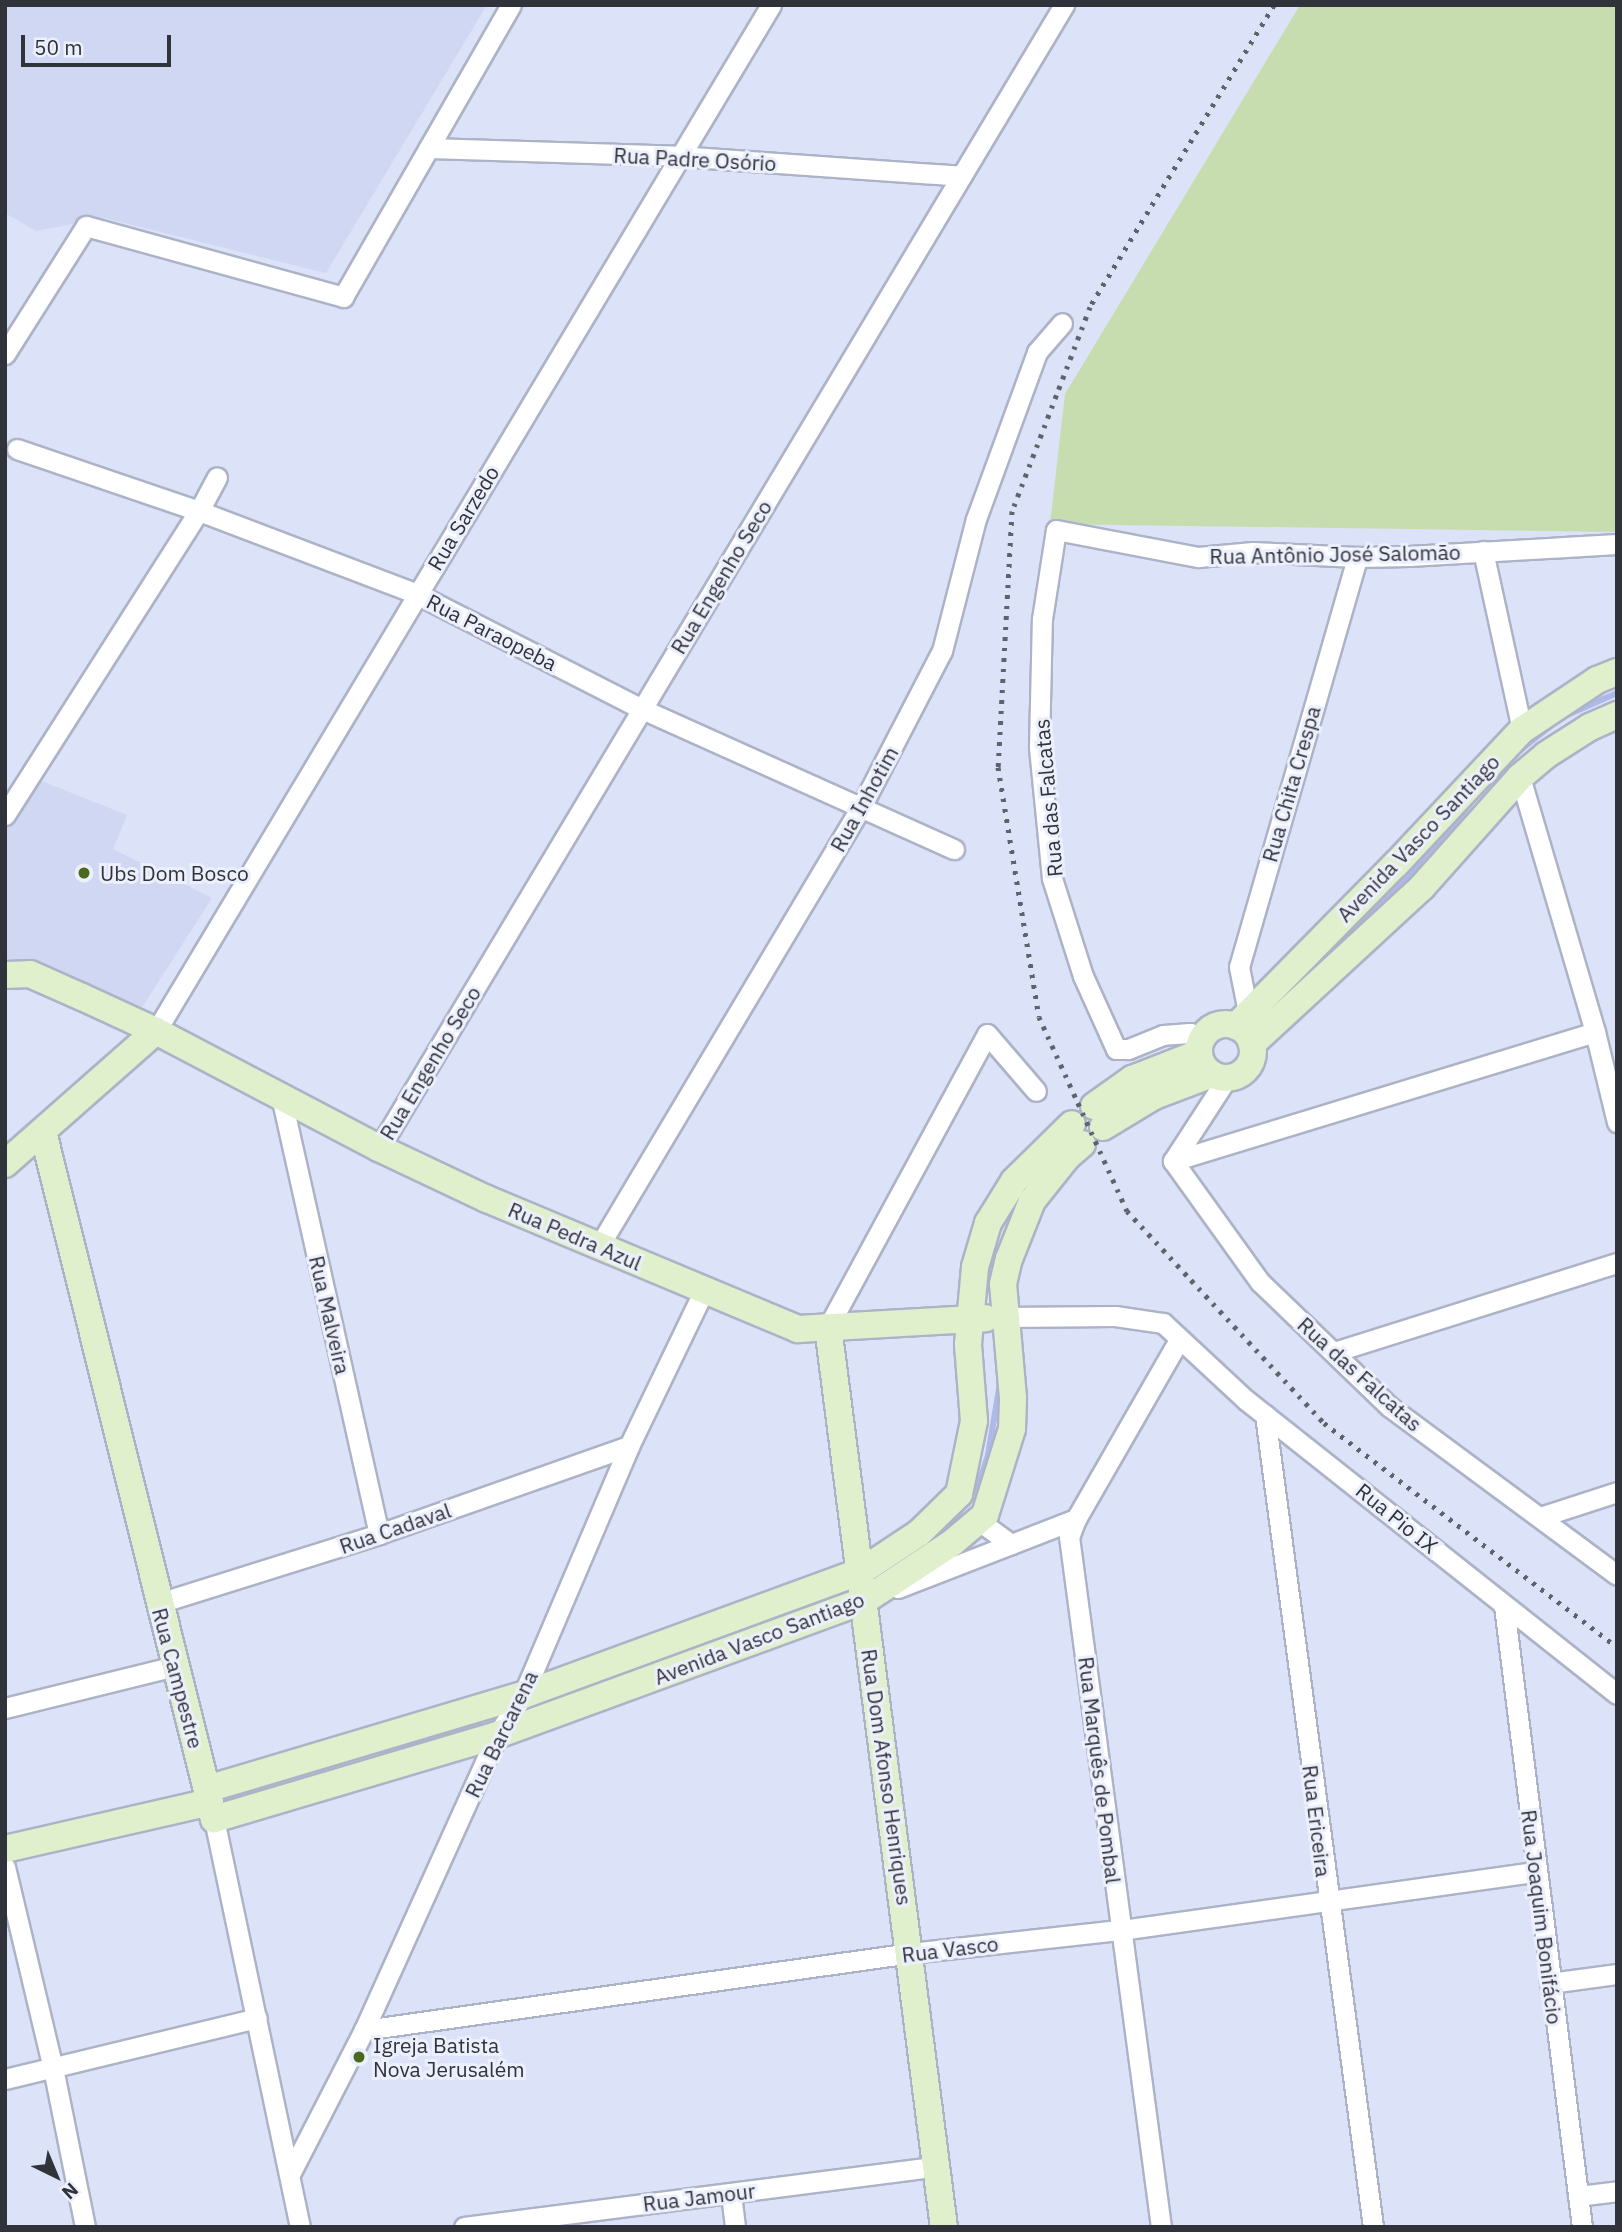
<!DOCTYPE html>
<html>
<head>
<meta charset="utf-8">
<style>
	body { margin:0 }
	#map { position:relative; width:1622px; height:2232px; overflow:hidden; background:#dce2f7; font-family:"IBM Plex Sans",sans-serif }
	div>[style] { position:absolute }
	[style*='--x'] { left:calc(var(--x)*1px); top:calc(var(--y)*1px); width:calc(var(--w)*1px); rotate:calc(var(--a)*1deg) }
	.built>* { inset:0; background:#cfd7f3 }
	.green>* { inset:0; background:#c7ddb0 }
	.stream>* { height:6px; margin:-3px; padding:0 3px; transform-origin:3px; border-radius:3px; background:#adb9e9 }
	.roads { filter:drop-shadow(2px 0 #adb3c7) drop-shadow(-2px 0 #adb3c7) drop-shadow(0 2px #adb3c7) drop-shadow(0 -2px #adb3c7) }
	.street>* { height:19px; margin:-9.5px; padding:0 9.5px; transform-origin:9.5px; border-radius:9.5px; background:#fff }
	.secondary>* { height:26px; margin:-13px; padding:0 13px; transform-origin:13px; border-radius:13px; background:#e1f0cc }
	.secondary>.ring { margin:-13px; padding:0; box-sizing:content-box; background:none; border:26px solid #e1f0cc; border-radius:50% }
	.rail>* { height:5px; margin-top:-2.5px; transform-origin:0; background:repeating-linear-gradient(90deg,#5f626d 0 3.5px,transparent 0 10.5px) }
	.dots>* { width:19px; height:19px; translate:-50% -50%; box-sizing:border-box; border:4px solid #eceffc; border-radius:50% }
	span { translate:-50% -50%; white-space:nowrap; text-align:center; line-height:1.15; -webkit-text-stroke:6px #eceffc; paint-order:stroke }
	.street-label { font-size:21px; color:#31333b }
	.poi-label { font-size:21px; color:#31333b }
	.left { translate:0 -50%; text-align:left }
	.frame { position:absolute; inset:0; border:7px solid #31333b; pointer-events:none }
	.north { position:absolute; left:21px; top:2141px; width:70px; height:70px; -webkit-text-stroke:5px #eceffc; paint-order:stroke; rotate:137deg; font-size:19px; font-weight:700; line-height:28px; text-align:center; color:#31333b }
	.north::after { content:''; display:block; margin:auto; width:24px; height:32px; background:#31333b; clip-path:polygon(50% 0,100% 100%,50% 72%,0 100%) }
	.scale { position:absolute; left:21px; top:35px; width:150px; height:32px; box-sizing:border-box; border:4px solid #31333b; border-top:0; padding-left:9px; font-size:21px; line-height:24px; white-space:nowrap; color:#31333b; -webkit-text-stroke:5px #eceffc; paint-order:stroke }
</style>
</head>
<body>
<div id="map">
	<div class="built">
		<div style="clip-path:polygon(5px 5px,487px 5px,326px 273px,104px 218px,36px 231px,5px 213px)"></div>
		<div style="clip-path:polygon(29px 776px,127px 815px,113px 849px,212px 898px,141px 1009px,52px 967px,5px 965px,5px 818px)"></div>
	</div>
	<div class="green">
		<div style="clip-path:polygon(1300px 5px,1617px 5px,1617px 532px,1050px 524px,1065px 394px)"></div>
	</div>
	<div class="stream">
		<div style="--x:1565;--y:716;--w:57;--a:-23.9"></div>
		<div style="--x:1518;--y:752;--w:45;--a:-38.7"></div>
		<div style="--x:1323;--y:957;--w:120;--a:-43"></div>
		<div style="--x:1411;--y:875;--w:92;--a:-50.3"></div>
		<div style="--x:968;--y:1499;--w:16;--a:-52"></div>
		<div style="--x:978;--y:1486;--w:33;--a:-72"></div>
		<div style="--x:988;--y:1455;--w:73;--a:-80.5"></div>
		<div style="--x:923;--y:1546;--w:22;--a:-32"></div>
		<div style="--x:942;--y:1534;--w:33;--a:-52"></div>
		<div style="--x:548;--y:1700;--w:313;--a:-19.8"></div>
		<div style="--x:380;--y:1751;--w:103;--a:-15.8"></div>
	</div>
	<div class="roads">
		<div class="street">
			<div style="--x:429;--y:148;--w:249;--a:1.8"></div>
			<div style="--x:678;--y:156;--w:284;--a:4"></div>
			<div style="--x:5;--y:354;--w:151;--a:-57.7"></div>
			<div style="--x:86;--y:226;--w:267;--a:15.4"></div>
			<div style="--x:343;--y:297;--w:337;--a:-60.1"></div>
			<div style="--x:17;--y:449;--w:192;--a:18.8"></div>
			<div style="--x:199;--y:511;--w:233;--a:20.8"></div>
			<div style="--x:417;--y:594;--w:253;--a:27.1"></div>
			<div style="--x:642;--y:709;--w:342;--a:24.2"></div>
			<div style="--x:1483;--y:551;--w:183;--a:77.7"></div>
			<div style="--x:1520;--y:777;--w:266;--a:73.6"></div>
			<div style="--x:1595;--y:1032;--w:93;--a:76.3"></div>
			<div style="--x:5;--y:815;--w:361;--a:-57.5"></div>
			<div style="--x:199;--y:511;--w:38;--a:-62"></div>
			<div style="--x:1248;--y:1012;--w:46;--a:-101.3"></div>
			<div style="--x:1239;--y:967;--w:427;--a:-73.9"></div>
			<div style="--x:156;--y:1031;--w:1196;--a:-59.06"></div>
			<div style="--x:1203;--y:1037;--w:14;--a:-163"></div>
			<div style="--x:1190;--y:1033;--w:27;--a:176"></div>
			<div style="--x:1163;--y:1035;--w:38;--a:158"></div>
			<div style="--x:1128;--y:1049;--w:12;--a:180"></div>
			<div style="--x:1116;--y:1049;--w:80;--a:-114.3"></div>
			<div style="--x:1083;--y:976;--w:103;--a:-107.6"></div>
			<div style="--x:1052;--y:878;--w:132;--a:-95.7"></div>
			<div style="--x:1039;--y:747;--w:128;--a:-88.7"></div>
			<div style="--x:1042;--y:619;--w:90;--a:-81.1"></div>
			<div style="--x:1056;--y:530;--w:145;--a:10.8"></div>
			<div style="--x:1198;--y:557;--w:55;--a:-5.2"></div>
			<div style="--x:1253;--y:552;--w:104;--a:2.8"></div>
			<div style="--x:1357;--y:557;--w:52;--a:-1.1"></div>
			<div style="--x:1409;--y:556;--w:208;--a:-3.3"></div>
			<div style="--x:281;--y:1096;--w:449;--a:77.4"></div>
			<div style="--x:379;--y:1148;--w:1333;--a:-59.07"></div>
			<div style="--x:1173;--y:1161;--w:149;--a:54.3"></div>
			<div style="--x:1260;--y:1282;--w:180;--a:43.9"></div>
			<div style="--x:1390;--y:1407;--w:282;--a:36.5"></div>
			<div style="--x:1173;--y:1161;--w:441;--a:-17"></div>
			<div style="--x:1173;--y:1161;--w:99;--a:-57"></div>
			<div style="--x:599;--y:1246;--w:511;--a:-59.17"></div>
			<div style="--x:861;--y:807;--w:176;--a:-62.6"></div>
			<div style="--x:942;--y:651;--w:136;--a:-75.6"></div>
			<div style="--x:976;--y:519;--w:178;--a:-69.9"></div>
			<div style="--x:1037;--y:352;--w:38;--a:-49"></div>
			<div style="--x:1005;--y:1317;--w:110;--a:-0.5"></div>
			<div style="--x:1115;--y:1316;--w:49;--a:8.3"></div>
			<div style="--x:1163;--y:1323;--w:113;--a:42.9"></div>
			<div style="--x:1246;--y:1400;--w:473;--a:38.4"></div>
			<div style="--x:828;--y:1327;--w:333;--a:-61.5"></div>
			<div style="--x:987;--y:1034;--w:75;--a:49.3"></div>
			<div style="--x:1334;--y:1352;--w:297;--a:-17.5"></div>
			<div style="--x:1265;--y:1415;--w:819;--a:82.42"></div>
			<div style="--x:985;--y:1515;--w:11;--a:85"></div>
			<div style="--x:986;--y:1526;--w:31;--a:36"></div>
			<div style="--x:1540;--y:1517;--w:81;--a:-18"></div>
			<div style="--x:898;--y:1588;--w:191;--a:-21.2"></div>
			<div style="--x:159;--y:1603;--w:231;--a:-17.4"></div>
			<div style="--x:379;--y:1534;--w:265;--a:-19.4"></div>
			<div style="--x:1504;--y:1606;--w:626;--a:82.84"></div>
			<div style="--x:5;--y:1708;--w:175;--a:-13.9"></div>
			<div style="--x:214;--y:1819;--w:417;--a:78.1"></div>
			<div style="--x:5;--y:1867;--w:207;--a:76.6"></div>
			<div style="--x:53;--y:2068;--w:162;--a:78.6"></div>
			<div style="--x:1550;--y:1983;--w:68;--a:-7.7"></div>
			<div style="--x:364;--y:2030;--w:552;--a:-8.01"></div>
			<div style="--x:911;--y:1953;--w:211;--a:-6.3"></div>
			<div style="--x:1121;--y:1930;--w:419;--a:-8"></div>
			<div style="--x:5;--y:2079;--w:259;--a:-13.6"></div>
			<div style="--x:290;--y:2174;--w:162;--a:-62.8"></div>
			<div style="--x:364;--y:2030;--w:324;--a:-65.7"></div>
			<div style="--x:497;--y:1735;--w:48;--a:-57"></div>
			<div style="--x:523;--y:1695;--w:271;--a:-66.9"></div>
			<div style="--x:629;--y:1446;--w:173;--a:-64.3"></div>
			<div style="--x:731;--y:2194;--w:33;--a:83"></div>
			<div style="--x:1578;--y:2196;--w:39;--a:-7"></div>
			<div style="--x:464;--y:2227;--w:475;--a:-7.3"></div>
			<div style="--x:1161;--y:2227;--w:696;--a:-97.59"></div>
			<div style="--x:1069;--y:1537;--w:19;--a:-69"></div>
			<div style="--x:1076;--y:1519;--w:207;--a:-60.1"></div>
		</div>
		<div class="secondary">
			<div style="--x:5;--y:975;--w:25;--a:-2"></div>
			<div style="--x:30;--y:974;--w:57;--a:23.9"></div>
			<div style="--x:82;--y:997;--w:81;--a:24.7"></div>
			<div style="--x:156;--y:1031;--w:252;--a:27.7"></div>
			<div style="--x:379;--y:1148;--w:119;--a:25.3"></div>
			<div style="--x:487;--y:1199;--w:337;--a:22.7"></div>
			<div style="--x:798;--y:1329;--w:188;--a:-3.3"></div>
			<div class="ring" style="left:1199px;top:1024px;width:28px;height:28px"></div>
			<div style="--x:1236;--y:1026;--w:228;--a:-45.4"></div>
			<div style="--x:1396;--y:864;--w:184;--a:-46.8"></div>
			<div style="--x:1522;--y:730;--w:90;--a:-33.7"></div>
			<div style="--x:1597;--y:680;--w:22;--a:-22"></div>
			<div style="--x:1252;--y:1044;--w:231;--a:-42.7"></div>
			<div style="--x:1422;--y:887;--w:147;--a:-48.3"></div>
			<div style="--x:1520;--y:777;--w:34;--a:-40"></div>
			<div style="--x:1546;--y:755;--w:52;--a:-32.5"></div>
			<div style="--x:1590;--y:727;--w:30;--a:-24"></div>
			<div style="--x:1094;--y:1106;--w:47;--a:-35.4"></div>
			<div style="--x:1132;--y:1079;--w:72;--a:-21.2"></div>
			<div style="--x:1103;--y:1127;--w:60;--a:-31.3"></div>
			<div style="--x:1154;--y:1096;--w:62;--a:-20.8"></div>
			<div style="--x:43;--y:1132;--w:708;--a:76.02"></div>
			<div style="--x:214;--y:1819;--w:295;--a:-16.5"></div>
			<div style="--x:497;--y:1735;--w:391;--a:-20.1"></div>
			<div style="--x:864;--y:1601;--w:105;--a:-33.4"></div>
			<div style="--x:952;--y:1543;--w:43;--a:-40.3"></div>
			<div style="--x:985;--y:1515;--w:90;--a:-72.6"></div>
			<div style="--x:1012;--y:1429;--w:31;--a:-88"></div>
			<div style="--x:1013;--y:1398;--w:114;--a:-95"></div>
			<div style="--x:1003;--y:1284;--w:26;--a:-77"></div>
			<div style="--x:1009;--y:1259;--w:62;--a:-68.4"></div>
			<div style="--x:1032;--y:1201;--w:56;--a:-51.5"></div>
			<div style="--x:1067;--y:1157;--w:20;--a:-41"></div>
			<div style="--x:5;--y:1164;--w:201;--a:-41.4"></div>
			<div style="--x:828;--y:1327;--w:907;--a:82.66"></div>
			<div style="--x:207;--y:1789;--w:330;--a:-16.6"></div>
			<div style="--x:523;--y:1695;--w:359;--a:-20.1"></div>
			<div style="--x:860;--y:1572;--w:71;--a:-33.5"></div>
			<div style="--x:919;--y:1533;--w:56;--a:-44.3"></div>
			<div style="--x:959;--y:1494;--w:75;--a:-78.4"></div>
			<div style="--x:974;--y:1421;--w:77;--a:-94.5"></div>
			<div style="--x:968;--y:1344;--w:77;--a:-84.8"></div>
			<div style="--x:975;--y:1267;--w:46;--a:-73.5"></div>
			<div style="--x:988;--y:1223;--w:49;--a:-58.2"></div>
			<div style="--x:1014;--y:1181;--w:81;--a:-44.5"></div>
			<div style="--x:5;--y:1849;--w:210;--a:-12.9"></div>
		</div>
	</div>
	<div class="rail">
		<div style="--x:1274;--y:5;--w:354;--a:121.4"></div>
		<div style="--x:1090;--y:307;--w:218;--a:110.9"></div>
		<div style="--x:1012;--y:511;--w:256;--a:93.1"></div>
		<div style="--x:998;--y:767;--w:253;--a:80.7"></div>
		<div style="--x:1039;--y:1017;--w:213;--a:65.6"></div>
		<div style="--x:1127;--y:1211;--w:289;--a:47.1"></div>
		<div style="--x:1324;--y:1423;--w:369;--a:37.4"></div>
	</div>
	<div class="dots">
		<div style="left:84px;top:873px;background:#4a691e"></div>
		<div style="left:359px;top:2057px;background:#4a691e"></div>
	</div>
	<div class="street-label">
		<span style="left:695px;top:159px;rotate:3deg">Rua Padre Osório</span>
		<span style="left:463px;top:518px;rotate:-59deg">Rua Sarzedo</span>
		<span style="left:1335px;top:554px;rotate:-1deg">Rua Antônio José Salomão</span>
		<span style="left:721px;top:577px;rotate:-59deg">Rua Engenho Seco</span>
		<span style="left:492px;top:632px;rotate:27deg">Rua Paraopeba</span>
		<span style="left:1291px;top:784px;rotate:-74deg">Rua Chita Crespa</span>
		<span style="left:1048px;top:798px;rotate:-95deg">Rua das Falcatas</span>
		<span style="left:864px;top:799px;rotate:-61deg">Rua Inhotim</span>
		<span style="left:1418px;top:838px;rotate:-46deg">Avenida Vasco Santiago</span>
		<span style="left:430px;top:1063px;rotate:-59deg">Rua Engenho Seco</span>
		<span style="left:575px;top:1236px;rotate:23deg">Rua Pedra Azul</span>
		<span style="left:330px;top:1315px;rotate:77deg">Rua Malveira</span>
		<span style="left:1360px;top:1374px;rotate:42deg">Rua das Falcatas</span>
		<span style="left:1397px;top:1518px;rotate:39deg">Rua Pio IX</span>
		<span style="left:395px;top:1528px;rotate:-19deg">Rua Cadaval</span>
		<span style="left:759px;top:1638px;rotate:-21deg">Avenida Vasco Santiago</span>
		<span style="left:178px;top:1678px;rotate:75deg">Rua Campestre</span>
		<span style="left:501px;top:1734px;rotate:-64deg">Rua Barcarena</span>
		<span style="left:1100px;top:1770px;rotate:83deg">Rua Marquês de Pombal</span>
		<span style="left:887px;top:1777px;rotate:82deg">Rua Dom Afonso Henriques</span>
		<span style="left:1317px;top:1821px;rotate:83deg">Rua Ericeira</span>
		<span style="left:1542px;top:1917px;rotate:83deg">Rua Joaquim Bonifácio</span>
		<span style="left:950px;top:1949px;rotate:-7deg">Rua Vasco</span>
		<span style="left:699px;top:2197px;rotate:-7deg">Rua Jamour</span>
	</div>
	<div class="poi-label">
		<span class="left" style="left:100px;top:873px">Ubs Dom Bosco</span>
		<span class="left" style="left:373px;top:2057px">Igreja Batista<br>Nova Jerusalém</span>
	</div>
	<div class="frame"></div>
	<div class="north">N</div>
	<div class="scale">50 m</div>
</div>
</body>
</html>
